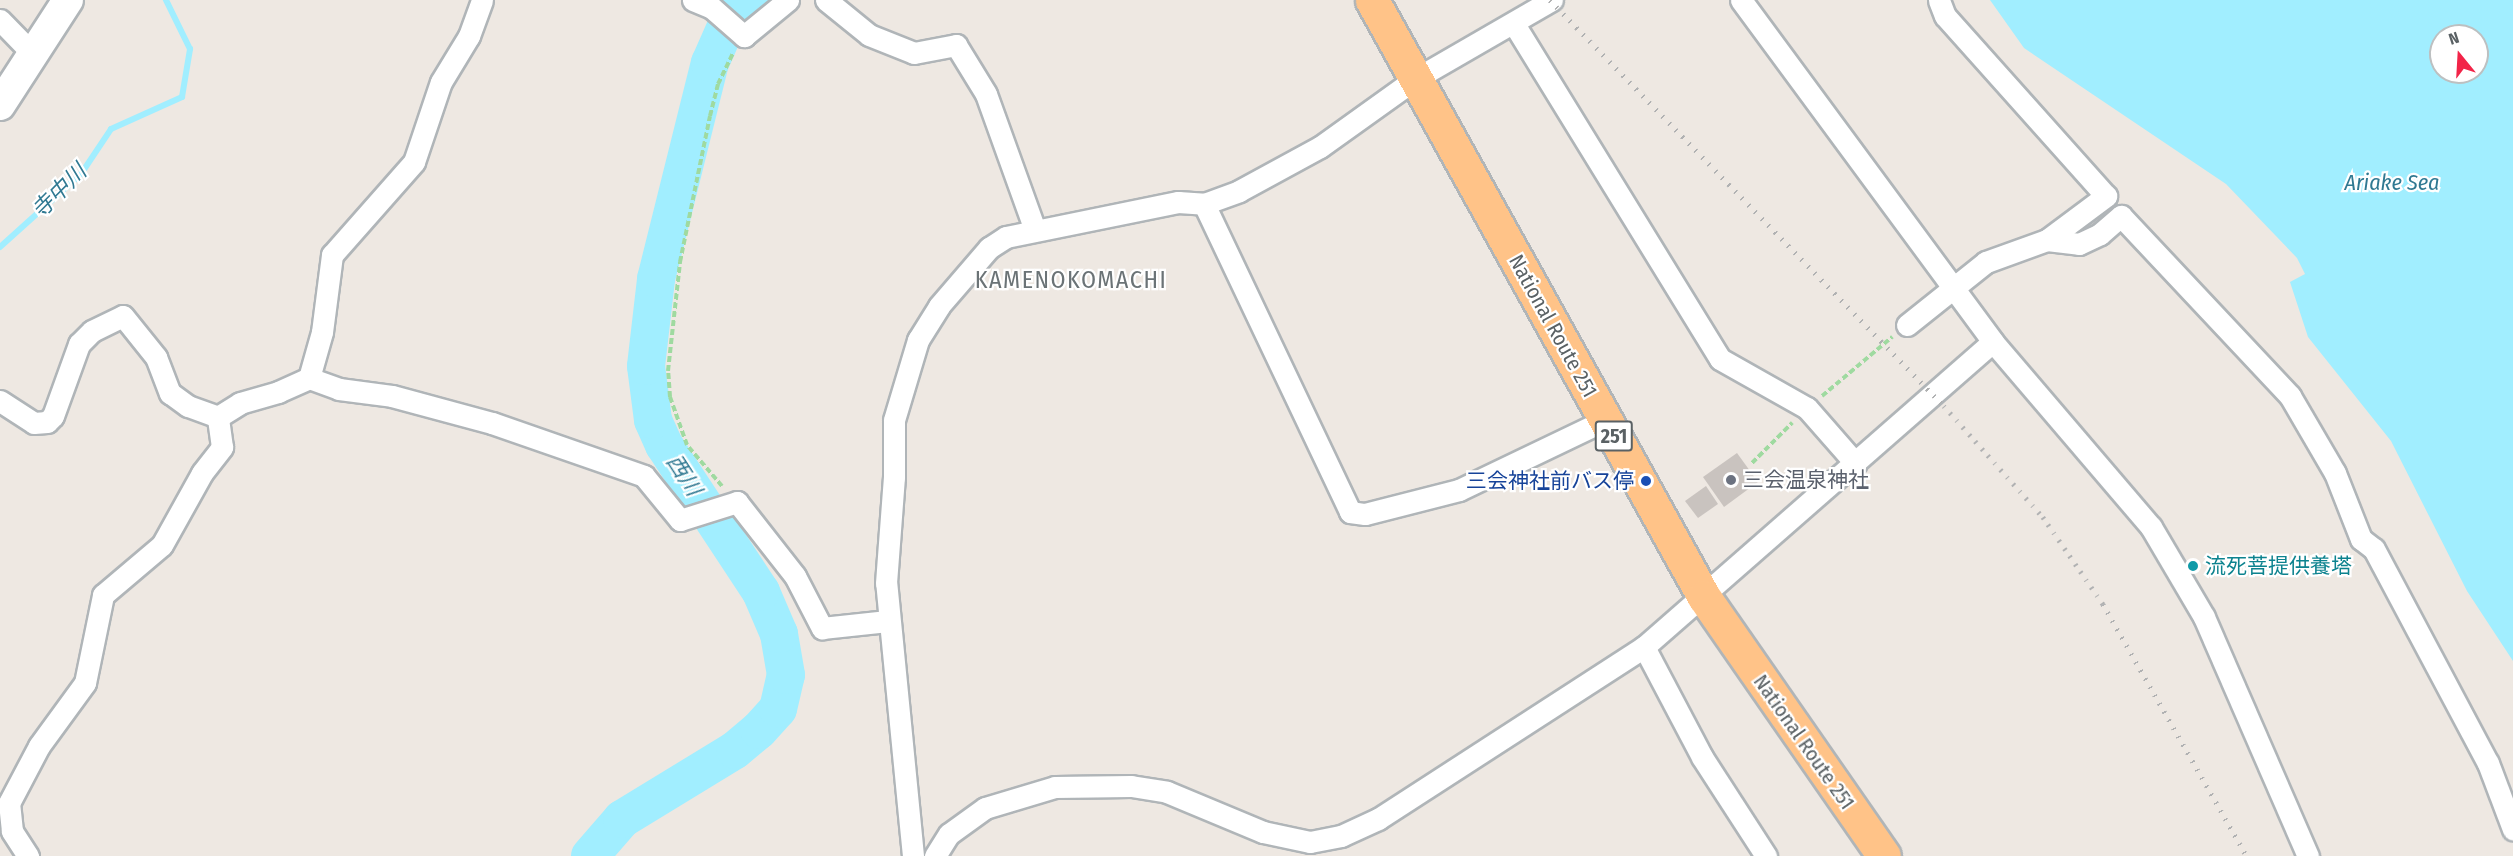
<!DOCTYPE html>
<html>
<head>
<meta charset="utf-8">
<style>
	body { margin:0 }
	#map { position:relative; width:2513px; height:856px; overflow:hidden; background:#eee8e2; font-family:"Fira Sans Condensed","Noto Sans JP",sans-serif }
	div>[style] { position:absolute }
	[style*='--x'] { left:calc(var(--x)*1px); top:calc(var(--y)*1px); width:calc(var(--w)*1px); rotate:calc(var(--a)*1deg) }
	.water>* { inset:0; background:#a1eeff }
	.stream>* { height:6px; margin:-3px; padding:0 3px; transform-origin:3px; border-radius:3px; background:#a1eeff }
	.river>* { height:38px; margin:-19px; padding:0 19px; transform-origin:19px; border-radius:19px; background:#a1eeff }
	.building>* { inset:0; background:#c9c3bf }
	.path>* { height:4px; margin-top:-2px; transform-origin:0; background:repeating-linear-gradient(90deg,#9fdaa0 0 6px,transparent 0 9px) }
	.roads { filter:drop-shadow(2px 0 #b0b5b8) drop-shadow(-2px 0 #b0b5b8) drop-shadow(0 2px #b0b5b8) drop-shadow(0 -2px #b0b5b8) }
	.street>* { height:21px; margin:-10.5px; padding:0 10.5px; transform-origin:10.5px; border-radius:10.5px; background:#fff }
	.secondary>* { height:30px; margin:-15px; padding:0 15px; transform-origin:15px; border-radius:15px; background:#fff }
	.highway>* { height:33px; margin:-16.5px; padding:0 16.5px; transform-origin:16.5px; border-radius:16.5px; background:#ffc388 }
	.rail>* { height:4.5px; margin-top:-2.25px; transform-origin:0; background:repeating-linear-gradient(90deg,#b0b1b2 0 1.5px,transparent 0 9.5px) }
	.dots>* { width:16px; height:16px; translate:-50% -50%; box-sizing:border-box; border:3px solid #fff; border-radius:50% }
	span { translate:-50% -50%; white-space:nowrap; text-align:center; line-height:1.15; -webkit-text-stroke:4.5px #fff; paint-order:stroke }
	.shield-label span { padding:2px 4px; background:#fff; border:2px solid; border-radius:4px; -webkit-text-stroke-width:0 }
	.shield-label { font-size:20px; color:#5a6164; font-weight:700 }
	.street-label { font-size:21px; color:#5a6164 }
	.worship-label { font-size:21px; color:#5b616d }
	.left { translate:0 -50%; text-align:left }
	.transit-label { font-size:21px; color:#164399 }
	.right { translate:-100% -50%; text-align:right }
	.culture-label { font-size:21px; color:#0d838f }
	.water-label { font-size:22px; color:#307992; font-style:italic }
	.quarter-label { font-size:24px; color:#6b7376; letter-spacing:1.5px }
	.north { position:absolute; left:2429px; top:24px; width:60px; height:60px; box-sizing:border-box; background:#fff; border:2px solid #bdc0c1; border-radius:50%; rotate:342deg; font-size:16px; font-weight:700; line-height:24px; text-align:center; color:#5a6164 }
	.north::after { content:''; display:block; margin:auto; width:21px; height:27px; background:#f22448; clip-path:polygon(50% 0,100% 100%,50% 72%,0 100%) }
</style>
</head>
<body>
<div id="map">
	<div class="water">
		<div style="clip-path:polygon(evenodd,1990px 0,2513px 0,2513px 661px,2467px 591px,2391px 441px,2308px 337px,2290px 282px,2305px 274px,2297px 258px,2226px 184px,2024px 48px,1990px 0,2441px 36px,2477px 36px,2477px 72px,2441px 72px,2441px 36px)"></div>
	</div>
	<div class="stream">
		<div style="--x:0;--y:247;--w:109;--a:-42"></div>
		<div style="--x:81;--y:174;--w:54;--a:-56.3"></div>
		<div style="--x:111;--y:129;--w:78;--a:-24.3"></div>
		<div style="--x:182;--y:97;--w:49;--a:-80.5"></div>
		<div style="--x:190;--y:49;--w:55;--a:-116.1"></div>
	</div>
	<div class="river">
		<div style="--x:590;--y:856;--w:49;--a:-49.1"></div>
		<div style="--x:622;--y:819;--w:132;--a:-31.4"></div>
		<div style="--x:735;--y:750;--w:31;--a:-40"></div>
		<div style="--x:759;--y:730;--w:28;--a:-48"></div>
		<div style="--x:778;--y:709;--w:35;--a:-77"></div>
		<div style="--x:786;--y:675;--w:42;--a:-99.7"></div>
		<div style="--x:779;--y:634;--w:46;--a:-113.2"></div>
		<div style="--x:761;--y:592;--w:176;--a:-123.4"></div>
		<div style="--x:664;--y:445;--w:27;--a:-114"></div>
		<div style="--x:653;--y:420;--w:54;--a:-97.4"></div>
		<div style="--x:646;--y:366;--w:88;--a:-83.4"></div>
		<div style="--x:656;--y:279;--w:223;--a:-76"></div>
		<div style="--x:710;--y:63;--w:55;--a:-66.3"></div>
		<div style="--x:732;--y:13;--w:22;--a:-36"></div>
	</div>
	<div class="building">
		<div style="clip-path:polygon(1737px 453px,1758px 482px,1724px 507px,1703px 477px)"></div>
		<div style="clip-path:polygon(1706px 486px,1718px 504px,1698px 518px,1685px 501px)"></div>
	</div>
	<div class="path">
		<div style="--x:1822;--y:396;--w:92;--a:-40.1"></div>
		<div style="--x:1752;--y:463;--w:57;--a:-45"></div>
		<div style="--x:722;--y:486;--w:54;--a:-130.5"></div>
		<div style="--x:687;--y:445;--w:51;--a:-109.5"></div>
		<div style="--x:670;--y:397;--w:26;--a:-94"></div>
		<div style="--x:668;--y:371;--w:110;--a:-83.7"></div>
		<div style="--x:680;--y:262;--w:149;--a:-78.4"></div>
		<div style="--x:710;--y:116;--w:33;--a:-76"></div>
		<div style="--x:718;--y:84;--w:34;--a:-64"></div>
	</div>
	<div class="roads">
		<div class="street">
			<div style="--x:693;--y:0;--w:21;--a:23"></div>
			<div style="--x:712;--y:8;--w:43;--a:41.2"></div>
			<div style="--x:744;--y:36;--w:57;--a:-39.3"></div>
			<div style="--x:826;--y:0;--w:55;--a:39.1"></div>
			<div style="--x:869;--y:35;--w:48;--a:21.8"></div>
			<div style="--x:914;--y:53;--w:43;--a:-10.8"></div>
			<div style="--x:956;--y:45;--w:57;--a:58.5"></div>
			<div style="--x:986;--y:94;--w:145;--a:70.2"></div>
			<div style="--x:1741;--y:0;--w:425;--a:53.6"></div>
			<div style="--x:1993;--y:342;--w:243;--a:49.5"></div>
			<div style="--x:2151;--y:527;--w:104;--a:59.5"></div>
			<div style="--x:2204;--y:617;--w:261;--a:66.5"></div>
			<div style="--x:0;--y:20;--w:50;--a:45.8"></div>
			<div style="--x:1514;--y:24;--w:393;--a:58.4"></div>
			<div style="--x:1720;--y:359;--w:100;--a:29.4"></div>
			<div style="--x:1807;--y:408;--w:74;--a:48.8"></div>
			<div style="--x:1204;--y:204;--w:341;--a:64.6"></div>
			<div style="--x:1350;--y:512;--w:15;--a:8"></div>
			<div style="--x:1365;--y:514;--w:97;--a:-14.3"></div>
			<div style="--x:1459;--y:490;--w:162;--a:-25.6"></div>
			<div style="--x:2047;--y:240;--w:32;--a:7"></div>
			<div style="--x:2079;--y:244;--w:23;--a:-25"></div>
			<div style="--x:2100;--y:234;--w:28;--a:-41"></div>
			<div style="--x:2121;--y:216;--w:247;--a:46.8"></div>
			<div style="--x:2290;--y:396;--w:89;--a:59.7"></div>
			<div style="--x:2335;--y:473;--w:71;--a:68.5"></div>
			<div style="--x:2361;--y:539;--w:16;--a:38"></div>
			<div style="--x:2374;--y:549;--w:242;--a:62"></div>
			<div style="--x:2488;--y:763;--w:71;--a:69.3"></div>
			<div style="--x:1907;--y:325;--w:101;--a:-38.6"></div>
			<div style="--x:1986;--y:262;--w:65;--a:-19.8"></div>
			<div style="--x:2047;--y:240;--w:74;--a:-36.7"></div>
			<div style="--x:2106;--y:196;--w:241;--a:-131.8"></div>
			<div style="--x:1945;--y:16;--w:17;--a:-111"></div>
			<div style="--x:309;--y:378;--w:48;--a:-74.2"></div>
			<div style="--x:322;--y:332;--w:78;--a:-82.6"></div>
			<div style="--x:332;--y:255;--w:124;--a:-48.6"></div>
			<div style="--x:414;--y:162;--w:84;--a:-71.4"></div>
			<div style="--x:441;--y:82;--w:54;--a:-58.7"></div>
			<div style="--x:469;--y:36;--w:38;--a:-70"></div>
			<div style="--x:0;--y:401;--w:40;--a:32.9"></div>
			<div style="--x:34;--y:423;--w:13;--a:-4"></div>
			<div style="--x:47;--y:422;--w:8;--a:-45"></div>
			<div style="--x:53;--y:416;--w:77;--a:-70.1"></div>
			<div style="--x:79;--y:344;--w:18;--a:-45"></div>
			<div style="--x:92;--y:331;--w:34;--a:-26"></div>
			<div style="--x:123;--y:316;--w:53;--a:51.2"></div>
			<div style="--x:156;--y:357;--w:39;--a:69"></div>
			<div style="--x:170;--y:393;--w:22;--a:36"></div>
			<div style="--x:188;--y:406;--w:32;--a:20"></div>
			<div style="--x:218;--y:417;--w:26;--a:-32"></div>
			<div style="--x:240;--y:403;--w:40;--a:-16"></div>
			<div style="--x:278;--y:392;--w:34;--a:-24"></div>
			<div style="--x:309;--y:378;--w:32;--a:20"></div>
			<div style="--x:339;--y:389;--w:53;--a:7.5"></div>
			<div style="--x:392;--y:396;--w:104;--a:15.1"></div>
			<div style="--x:492;--y:423;--w:161;--a:19.2"></div>
			<div style="--x:644;--y:476;--w:57;--a:50.7"></div>
			<div style="--x:680;--y:520;--w:60;--a:-17.5"></div>
			<div style="--x:737;--y:502;--w:94;--a:51.9"></div>
			<div style="--x:795;--y:576;--w:59;--a:62.6"></div>
			<div style="--x:822;--y:628;--w:66;--a:-6.1"></div>
			<div style="--x:1644;--y:647;--w:124;--a:62.2"></div>
			<div style="--x:1702;--y:757;--w:118;--a:57.1"></div>
			<div style="--x:28;--y:856;--w:30;--a:-123"></div>
			<div style="--x:12;--y:831;--w:28;--a:-96"></div>
			<div style="--x:9;--y:803;--w:64;--a:-62.2"></div>
			<div style="--x:39;--y:746;--w:78;--a:-53.9"></div>
			<div style="--x:85;--y:683;--w:90;--a:-78.4"></div>
			<div style="--x:103;--y:595;--w:77;--a:-40.3"></div>
			<div style="--x:162;--y:545;--w:82;--a:-60.9"></div>
			<div style="--x:202;--y:473;--w:33;--a:-52"></div>
			<div style="--x:222;--y:447;--w:30;--a:-98"></div>
			<div style="--x:913;--y:856;--w:274;--a:-95.6"></div>
			<div style="--x:886;--y:583;--w:106;--a:-85.7"></div>
			<div style="--x:894;--y:477;--w:57;--a:-90"></div>
			<div style="--x:894;--y:420;--w:84;--a:-73.3"></div>
			<div style="--x:918;--y:340;--w:40;--a:-58"></div>
			<div style="--x:939;--y:306;--w:77;--a:-49.2"></div>
			<div style="--x:989;--y:248;--w:20;--a:-33"></div>
			<div style="--x:1006;--y:237;--w:176;--a:-11.5"></div>
			<div style="--x:1178;--y:202;--w:26;--a:4"></div>
			<div style="--x:1204;--y:204;--w:37;--a:-20"></div>
			<div style="--x:1239;--y:191;--w:92;--a:-28.5"></div>
			<div style="--x:1320;--y:147;--w:117;--a:-35.6"></div>
			<div style="--x:1415;--y:79;--w:158;--a:-30"></div>
			<div style="--x:935;--y:856;--w:26;--a:-58"></div>
			<div style="--x:949;--y:834;--w:44;--a:-35.8"></div>
			<div style="--x:985;--y:808;--w:73;--a:-16.7"></div>
			<div style="--x:1055;--y:787;--w:76;--a:-0.8"></div>
			<div style="--x:1131;--y:786;--w:36;--a:9"></div>
			<div style="--x:1167;--y:792;--w:104;--a:22.6"></div>
			<div style="--x:1263;--y:832;--w:48;--a:12"></div>
			<div style="--x:1310;--y:842;--w:32;--a:-11"></div>
			<div style="--x:1341;--y:836;--w:41;--a:-24.7"></div>
			<div style="--x:1378;--y:819;--w:317;--a:-32.9"></div>
			<div style="--x:1644;--y:647;--w:463;--a:-41.2"></div>
		</div>
		<div class="secondary">
			<div style="--x:0;--y:105;--w:125;--a:-57.1"></div>
		</div>
		<div class="highway">
			<div style="--x:1372;--y:0;--w:683;--a:60.92"></div>
			<div style="--x:1704;--y:597;--w:315;--a:55.2"></div>
		</div>
	</div>
	<div class="rail">
		<div style="--x:1550;--y:0;--w:566;--a:45.86"></div>
		<div style="--x:1944;--y:406;--w:149;--a:48.3"></div>
		<div style="--x:2043;--y:517;--w:106;--a:55.4"></div>
		<div style="--x:2103;--y:604;--w:290;--a:60.3"></div>
	</div>
	<div class="dots">
		<div style="left:1731px;top:480px;background:#6b7280"></div>
		<div style="left:1646px;top:481px;background:#1a4fb4"></div>
		<div style="left:2193px;top:566px;background:#0f9aa8"></div>
	</div>
	<div class="shield-label">
		<span style="left:1614px;top:436px">251</span>
	</div>
	<div class="street-label">
		<span style="left:1553px;top:326px;rotate:61deg">National Route 251</span>
		<span style="left:1804px;top:742px;rotate:55deg">National Route 251</span>
	</div>
	<div class="worship-label">
		<span class="left" style="left:1743px;top:480px">三会温泉神社</span>
	</div>
	<div class="transit-label">
		<span class="right" style="left:1634px;top:481px">三会神社前バス停</span>
	</div>
	<div class="culture-label">
		<span class="left" style="left:2205px;top:566px">流死菩提供養塔</span>
	</div>
	<div class="water-label">
		<span style="left:2392px;top:183px">Ariake Sea</span>
		<span style="left:59px;top:191px;rotate:-45deg">寺中川</span>
		<span style="left:684px;top:475px;rotate:57deg">西川</span>
	</div>
	<div class="quarter-label">
		<span style="left:1071px;top:281px">KAMENOKOMACHI</span>
	</div>
	<div class="north">N</div>
</div>
</body>
</html>
